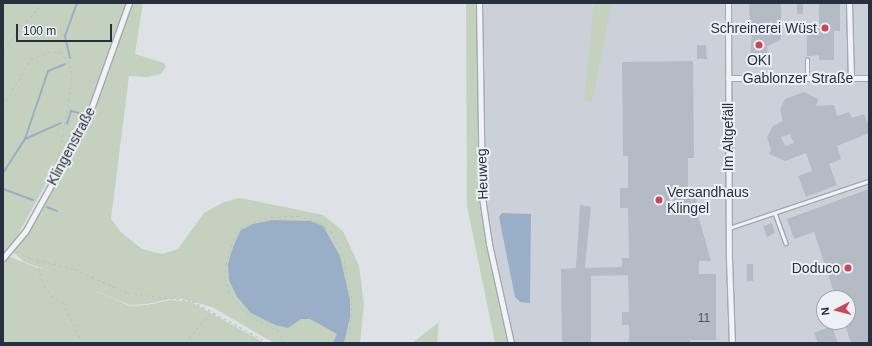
<!DOCTYPE html>
<html>
<head>
<meta charset="utf-8">
<style>
	body { margin:0 }
	#map { position:relative; width:872px; height:346px; overflow:hidden; background:#dee2e7; font-family:Arial,sans-serif }
	div>[style] { position:absolute }
	[style*='--x'] { left:calc(var(--x)*1px); top:calc(var(--y)*1px); width:calc(var(--w)*1px); rotate:calc(var(--a)*1deg) }
	.built>* { inset:0; background:#ccd1d9 }
	.green>* { inset:0; background:#c4d1bf }
	.water>* { inset:0; background:#99afc7 }
	.stream>* { height:2px; margin:-1px; padding:0 1px; transform-origin:1px; border-radius:1px; background:#99afc7 }
	.building>* { inset:0; background:#b5bbc4 }
	.path>* { height:1px; margin-top:-0.5px; transform-origin:0; background:repeating-linear-gradient(90deg,#bcc0c6 0 3px,transparent 0 6px) }
	.roads { filter:drop-shadow(1px 0 #a3a9b1) drop-shadow(-1px 0 #a3a9b1) drop-shadow(0 1px #a3a9b1) drop-shadow(0 -1px #a3a9b1) }
	.service>* { height:2.5px; margin:-1.25px; padding:0 1.25px; transform-origin:1.25px; border-radius:1.25px; background:#f0f2f6 }
	.minor>* { height:5px; margin:-2.5px; padding:0 2.5px; transform-origin:2.5px; border-radius:2.5px; background:#f0f2f6 }
	.dots>* { width:11px; height:11px; translate:-50% -50%; box-sizing:border-box; border:2px solid #edf0f5; border-radius:50% }
	span { translate:-50% -50%; white-space:nowrap; text-align:center; line-height:1.15; -webkit-text-stroke:4px #edf0f5; paint-order:stroke }
	.number-label { font-size:12px; color:#4a5360 }
	.number-label span { -webkit-text-stroke-width:0 }
	.poi-label { font-size:14px; color:#27303e }
	.right { translate:-100% -50%; text-align:right }
	.left { translate:0 -50%; text-align:left }
	.street-label { font-size:14px; color:#27303e }
	.frame { position:absolute; inset:0; border:4px solid #27303e; pointer-events:none }
	.north { position:absolute; left:816px; top:290px; width:40px; height:40px; box-sizing:border-box; background:#edf0f5; border:1px solid #9ea3ac; border-radius:50%; rotate:263deg; font-size:11px; font-weight:700; line-height:16px; text-align:center; color:#27303e }
	.north::after { content:''; display:block; margin:auto; width:14px; height:18px; background:#cb4458; clip-path:polygon(50% 0,100% 100%,50% 72%,0 100%) }
	.scale { position:absolute; left:16px; top:24px; width:96px; height:18px; box-sizing:border-box; border:2px solid #27303e; border-top:0; padding-left:5px; font-size:12px; line-height:14px; white-space:nowrap; color:#27303e; -webkit-text-stroke:3px #edf0f5; paint-order:stroke }
</style>
</head>
<body>
<div id="map">
	<div class="built">
		<div style="clip-path:polygon(evenodd,481px 3px,869px 3px,869px 343px,512px 343px,484px 197px,481px 3px,824px 298px,848px 298px,848px 322px,824px 322px,824px 298px)"></div>
	</div>
	<div class="green">
		<div style="clip-path:polygon(3px 3px,127px 3px,91px 101px,15px 240px,3px 254px)"></div>
		<div style="clip-path:polygon(132px 3px,143px 3px,135px 54px,164px 63px,166px 67px,161px 74px,147px 77px,129px 76px,111px 219px,121px 232px,142px 249px,162px 254px,178px 249px,204px 213px,224px 202px,240px 198px,323px 215px,343px 231px,359px 266px,364px 304px,360px 343px,274px 343px,212px 307px,183px 299px,170px 299px,147px 304px,130px 305px,88px 288px,130px 306px,147px 305px,170px 300px,191px 302px,265px 343px,3px 343px,3px 260px,8px 256px,37px 268px,44px 269px,24px 262px,13px 252px,33px 224px,88px 121px)"></div>
		<div style="clip-path:polygon(466px 3px,476px 3px,480px 197px,486px 246px,508px 343px,495px 343px,467px 206px)"></div>
		<div style="clip-path:polygon(594px 3px,612px 3px,592px 102px,584px 100px)"></div>
		<div style="clip-path:polygon(439px 322px,437px 343px,412px 343px,416px 340px)"></div>
	</div>
	<div class="water">
		<div style="clip-path:polygon(502px 213px,531px 214px,530px 303px,520px 302px,515px 297px,499px 217px)"></div>
		<div style="clip-path:polygon(273px 220px,310px 221px,323px 226px,340px 256px,350px 300px,350px 317px,344px 343px,333px 343px,337px 334px,310px 319px,301px 319px,288px 328px,275px 325px,251px 313px,237px 297px,229px 280px,228px 264px,233px 247px,241px 230px,253px 224px)"></div>
	</div>
	<div class="stream">
		<div style="--x:70;--y:58;--w:23;--a:-103"></div>
		<div style="--x:65;--y:36;--w:35;--a:-70"></div>
		<div style="--x:67;--y:124;--w:14;--a:-73"></div>
		<div style="--x:71;--y:111;--w:12;--a:14"></div>
		<div style="--x:25;--y:139;--w:39;--a:-24"></div>
		<div style="--x:3;--y:173;--w:40;--a:-57.1"></div>
		<div style="--x:25;--y:139;--w:72;--a:-71.3"></div>
		<div style="--x:48;--y:71;--w:18;--a:-22"></div>
		<div style="--x:3;--y:189;--w:32;--a:20"></div>
		<div style="--x:47;--y:207;--w:11;--a:22"></div>
	</div>
	<div class="building">
		<div style="clip-path:polygon(749px 3px,781px 3px,781px 40px,767px 46px,768px 58px,759px 63px,750px 58px,752px 27px,750px 27px)"></div>
		<div style="clip-path:polygon(797px 3px,803px 3px,803px 14px,797px 14px)"></div>
		<div style="clip-path:polygon(819px 3px,840px 3px,840px 31px,834px 31px,834px 60px,819px 60px,819px 55px,807px 56px,807px 32px,811px 32px,811px 25px,819px 25px)"></div>
		<div style="clip-path:polygon(697px 45px,706px 45px,707px 59px,697px 59px)"></div>
		<div style="clip-path:polygon(693px 61px,694px 158px,688px 158px,688px 191px,697px 191px,696px 208px,711px 261px,699px 261px,699px 274px,716px 274px,716px 340px,690px 340px,690px 343px,629px 343px,629px 325px,622px 325px,622px 312px,629px 312px,628px 275px,591px 276px,591px 343px,562px 343px,561px 269px,576px 268px,580px 205px,591px 207px,585px 268px,622px 267px,622px 258px,629px 258px,628px 208px,620px 208px,620px 188px,628px 188px,628px 156px,623px 156px,622px 62px)"></div>
		<div style="clip-path:polygon(evenodd,804px 92px,818px 99px,816px 106px,834px 105px,837px 116px,849px 112px,852px 118px,864px 114px,869px 126px,869px 133px,837px 146px,841px 159px,829px 164px,837px 185px,806px 197px,798px 176px,812px 171px,806px 153px,785px 161px,769px 154px,771px 150px,767px 137px,773px 126px,783px 121px,780px 110px,785px 99px,804px 92px,790px 134px,794px 143px,785px 146px,781px 137px,790px 134px)"></div>
		<div style="clip-path:polygon(869px 189px,869px 343px,851px 343px,844px 322px,848px 322px,848px 298px,836px 298px,814px 232px,794px 239px,787px 219px)"></div>
		<div style="clip-path:polygon(772px 223px,775px 233px,767px 237px,763px 226px)"></div>
		<div style="clip-path:polygon(747px 264px,753px 264px,753px 281px,747px 281px)"></div>
		<div style="clip-path:polygon(832px 326px,838px 343px,818px 343px,814px 333px)"></div>
	</div>
	<div class="path">
		<div style="--x:3;--y:50;--w:61;--a:-50.3"></div>
		<div style="--x:3;--y:106;--w:55;--a:-59.2"></div>
		<div style="--x:31;--y:59;--w:18;--a:-22"></div>
		<div style="--x:48;--y:52;--w:11;--a:0"></div>
		<div style="--x:59;--y:52;--w:6;--a:39"></div>
		<div style="--x:64;--y:56;--w:11;--a:56"></div>
		<div style="--x:70;--y:65;--w:15;--a:82"></div>
		<div style="--x:72;--y:80;--w:78;--a:99.6"></div>
		<div style="--x:17;--y:251;--w:15;--a:28"></div>
		<div style="--x:30;--y:258;--w:46;--a:13.7"></div>
		<div style="--x:75;--y:269;--w:58;--a:24.4"></div>
		<div style="--x:128;--y:293;--w:64;--a:7.1"></div>
		<div style="--x:192;--y:301;--w:88;--a:28.6"></div>
		<div style="--x:38;--y:261;--w:19;--a:81"></div>
		<div style="--x:41;--y:280;--w:19;--a:58"></div>
		<div style="--x:51;--y:296;--w:13;--a:27"></div>
		<div style="--x:63;--y:302;--w:45;--a:65.1"></div>
		<div style="--x:185;--y:343;--w:42;--a:-49.8"></div>
		<div style="--x:284;--y:343;--w:13;--a:-113"></div>
		<div style="--x:279;--y:331;--w:28;--a:-153"></div>
		<div style="--x:254;--y:318;--w:16;--a:-142"></div>
		<div style="--x:241;--y:308;--w:20;--a:-127"></div>
		<div style="--x:229;--y:292;--w:15;--a:-106"></div>
		<div style="--x:225;--y:278;--w:14;--a:-86"></div>
		<div style="--x:226;--y:264;--w:26;--a:-74"></div>
		<div style="--x:233;--y:239;--w:14;--a:-54"></div>
		<div style="--x:241;--y:228;--w:13;--a:-27"></div>
		<div style="--x:253;--y:222;--w:20;--a:-15"></div>
		<div style="--x:272;--y:217;--w:26;--a:-2"></div>
		<div style="--x:298;--y:216;--w:22;--a:16"></div>
		<div style="--x:319;--y:222;--w:15;--a:37"></div>
		<div style="--x:331;--y:231;--w:26;--a:62"></div>
		<div style="--x:343;--y:254;--w:49;--a:79.4"></div>
		<div style="--x:352;--y:302;--w:41;--a:94.2"></div>
	</div>
	<div class="roads">
		<div class="service">
			<div style="--x:807;--y:77;--w:17;--a:-90"></div>
			<div style="--x:775;--y:213;--w:32;--a:70"></div>
			<div style="--x:729;--y:228;--w:148;--a:-18.6"></div>
		</div>
		<div class="minor">
			<div style="--x:479;--y:3;--w:194;--a:89.1"></div>
			<div style="--x:482;--y:197;--w:48;--a:81.5"></div>
			<div style="--x:489;--y:244;--w:101;--a:77.5"></div>
			<div style="--x:728;--y:3;--w:256;--a:89.8"></div>
			<div style="--x:729;--y:259;--w:84;--a:88"></div>
			<div style="--x:849;--y:3;--w:76;--a:88.5"></div>
			<div style="--x:728;--y:78;--w:141;--a:0"></div>
			<div style="--x:3;--y:258;--w:34;--a:-50"></div>
			<div style="--x:25;--y:232;--w:128;--a:-61"></div>
			<div style="--x:87;--y:120;--w:124;--a:-70.3"></div>
		</div>
	</div>
	<div class="dots">
		<div style="left:825px;top:28px;background:#cb4458"></div>
		<div style="left:759px;top:45px;background:#cb4458"></div>
		<div style="left:659px;top:200px;background:#cb4458"></div>
		<div style="left:848px;top:268px;background:#cb4458"></div>
	</div>
	<div class="number-label">
		<span style="left:704px;top:319px">11</span>
	</div>
	<div class="poi-label">
		<span class="right" style="left:817px;top:28px">Schreinerei Wüst</span>
		<span style="left:759px;top:60px">OKI</span>
		<span class="left" style="left:667px;top:200px">Versandhaus<br>Klingel</span>
		<span class="right" style="left:840px;top:268px">Doduco</span>
	</div>
	<div class="street-label">
		<span style="left:798px;top:78px">Gablonzer Straße</span>
		<span style="left:728px;top:137px;rotate:-90deg">Im Altgefäll</span>
		<span style="left:71px;top:146px;rotate:-62deg">Klingenstraße</span>
		<span style="left:482px;top:174px;rotate:-92deg">Heuweg</span>
	</div>
	<div class="frame"></div>
	<div class="north">N</div>
	<div class="scale">100 m</div>
</div>
</body>
</html>
